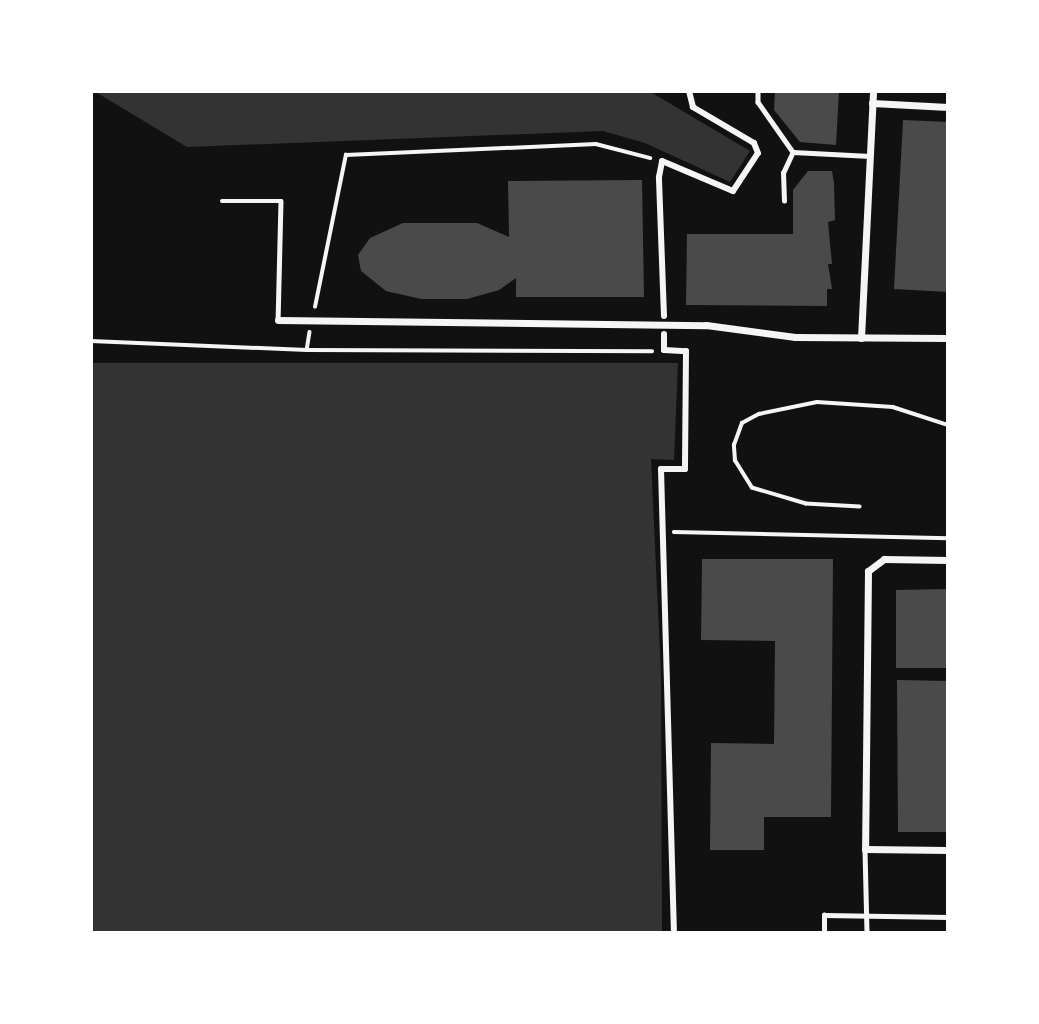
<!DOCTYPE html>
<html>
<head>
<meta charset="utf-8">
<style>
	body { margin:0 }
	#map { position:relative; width:1039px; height:1024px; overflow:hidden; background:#111; font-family:"PT Serif",serif }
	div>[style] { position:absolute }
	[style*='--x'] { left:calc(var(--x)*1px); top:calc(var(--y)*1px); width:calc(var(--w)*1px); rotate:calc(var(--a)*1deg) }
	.water>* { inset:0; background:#333 }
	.building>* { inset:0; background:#4a4a4a }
	.path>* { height:3.5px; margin:-1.75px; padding:0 1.75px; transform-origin:1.75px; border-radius:1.75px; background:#f5f5f5 }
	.service>* { height:4.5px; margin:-2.25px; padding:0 2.25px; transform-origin:2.25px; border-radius:2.25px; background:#f5f5f5 }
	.pedestrian>* { height:6px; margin:-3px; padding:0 3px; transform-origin:3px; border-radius:3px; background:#f5f5f5 }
	.minor>* { height:7px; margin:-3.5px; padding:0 3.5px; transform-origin:3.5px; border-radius:3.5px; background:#f5f5f5 }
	span { translate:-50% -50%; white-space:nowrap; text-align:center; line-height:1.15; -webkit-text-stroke:7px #fff; paint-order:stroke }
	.frame { position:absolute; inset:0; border:93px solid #fff; pointer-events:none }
</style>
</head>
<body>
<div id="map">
	<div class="water">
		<div style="clip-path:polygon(94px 91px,649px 91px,750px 151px,730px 182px,645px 143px,603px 131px,187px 147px)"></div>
		<div style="clip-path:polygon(91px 363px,678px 363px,674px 460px,651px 459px,661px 675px,662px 933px,91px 933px)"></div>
	</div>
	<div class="building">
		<div style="clip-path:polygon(775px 91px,839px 91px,836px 145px,800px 142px,774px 110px)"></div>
		<div style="clip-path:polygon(903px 120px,948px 122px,948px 292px,894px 289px)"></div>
		<div style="clip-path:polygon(808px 171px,832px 171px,834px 183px,835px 220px,828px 222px,832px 264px,828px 264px,832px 289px,827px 289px,827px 306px,686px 305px,687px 234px,793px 234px,793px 190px)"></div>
		<div style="clip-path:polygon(642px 180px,644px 297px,516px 297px,516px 278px,499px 290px,467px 299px,421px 299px,386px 291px,361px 271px,358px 255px,370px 238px,403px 223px,477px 223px,509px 237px,508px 181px)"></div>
		<div style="clip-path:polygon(702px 559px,833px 559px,831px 817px,764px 817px,764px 850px,710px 850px,711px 743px,774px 744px,775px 641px,701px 640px)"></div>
		<div style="clip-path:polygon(948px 589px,948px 668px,896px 668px,896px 590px)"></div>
		<div style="clip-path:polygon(897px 680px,948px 681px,948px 832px,898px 832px)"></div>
	</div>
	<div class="path">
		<div style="--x:315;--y:307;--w:155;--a:-78.5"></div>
		<div style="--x:346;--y:155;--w:250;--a:-2.5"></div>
		<div style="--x:596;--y:144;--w:56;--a:14.5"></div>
		<div style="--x:310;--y:332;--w:18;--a:99"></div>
		<div style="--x:307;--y:350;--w:345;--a:0.2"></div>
		<div style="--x:91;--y:341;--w:216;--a:2.4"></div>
		<div style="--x:860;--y:507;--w:54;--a:-176.8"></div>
		<div style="--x:806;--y:504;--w:56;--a:-163.5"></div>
		<div style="--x:752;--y:488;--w:32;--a:-122"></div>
		<div style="--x:735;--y:461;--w:16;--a:-94"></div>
		<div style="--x:734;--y:445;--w:23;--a:-70"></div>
		<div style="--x:742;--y:423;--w:19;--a:-28"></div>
		<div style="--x:759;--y:414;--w:59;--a:-11.7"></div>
		<div style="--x:817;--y:402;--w:76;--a:3.8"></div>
		<div style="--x:893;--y:407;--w:58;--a:18.1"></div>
		<div style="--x:674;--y:532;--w:274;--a:1.3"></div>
	</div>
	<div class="service">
		<div style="--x:758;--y:91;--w:11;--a:90"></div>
		<div style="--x:758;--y:102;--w:61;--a:55"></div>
		<div style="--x:793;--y:152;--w:77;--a:3"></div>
		<div style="--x:222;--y:201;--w:59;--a:0"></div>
		<div style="--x:281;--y:201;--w:119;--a:91.4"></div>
		<div style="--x:784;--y:201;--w:28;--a:-92"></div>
		<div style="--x:783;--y:173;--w:23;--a:-65"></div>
		<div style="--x:865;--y:850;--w:83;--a:88.6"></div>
		<div style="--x:824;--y:933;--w:18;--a:-90"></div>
		<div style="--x:824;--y:915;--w:124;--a:0.9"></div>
	</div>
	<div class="pedestrian">
		<div style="--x:664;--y:316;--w:139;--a:-92.1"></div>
		<div style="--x:659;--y:177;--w:16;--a:-79"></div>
		<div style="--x:662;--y:161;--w:77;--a:22.9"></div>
		<div style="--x:733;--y:191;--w:45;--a:-56.7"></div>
		<div style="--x:758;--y:153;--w:11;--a:-112"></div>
		<div style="--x:754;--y:143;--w:71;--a:-149.5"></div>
		<div style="--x:693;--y:107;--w:16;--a:-104"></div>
		<div style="--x:664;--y:334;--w:16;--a:90"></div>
		<div style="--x:664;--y:350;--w:22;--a:3"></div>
		<div style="--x:686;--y:351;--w:118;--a:90.5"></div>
		<div style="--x:685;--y:469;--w:24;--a:180"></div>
		<div style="--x:661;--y:469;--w:464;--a:88.4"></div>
	</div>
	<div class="minor">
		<div style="--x:872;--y:103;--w:76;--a:3"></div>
		<div style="--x:278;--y:320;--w:428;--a:0.7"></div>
		<div style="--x:706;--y:325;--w:90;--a:7.7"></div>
		<div style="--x:795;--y:337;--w:153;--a:0.4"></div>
		<div style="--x:861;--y:338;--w:247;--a:-87.2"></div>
		<div style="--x:948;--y:560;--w:64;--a:-179.1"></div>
		<div style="--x:884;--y:559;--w:20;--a:143"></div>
		<div style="--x:868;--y:571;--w:278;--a:90.6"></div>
		<div style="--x:865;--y:849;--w:83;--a:0.7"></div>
	</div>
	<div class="frame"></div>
</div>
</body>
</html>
